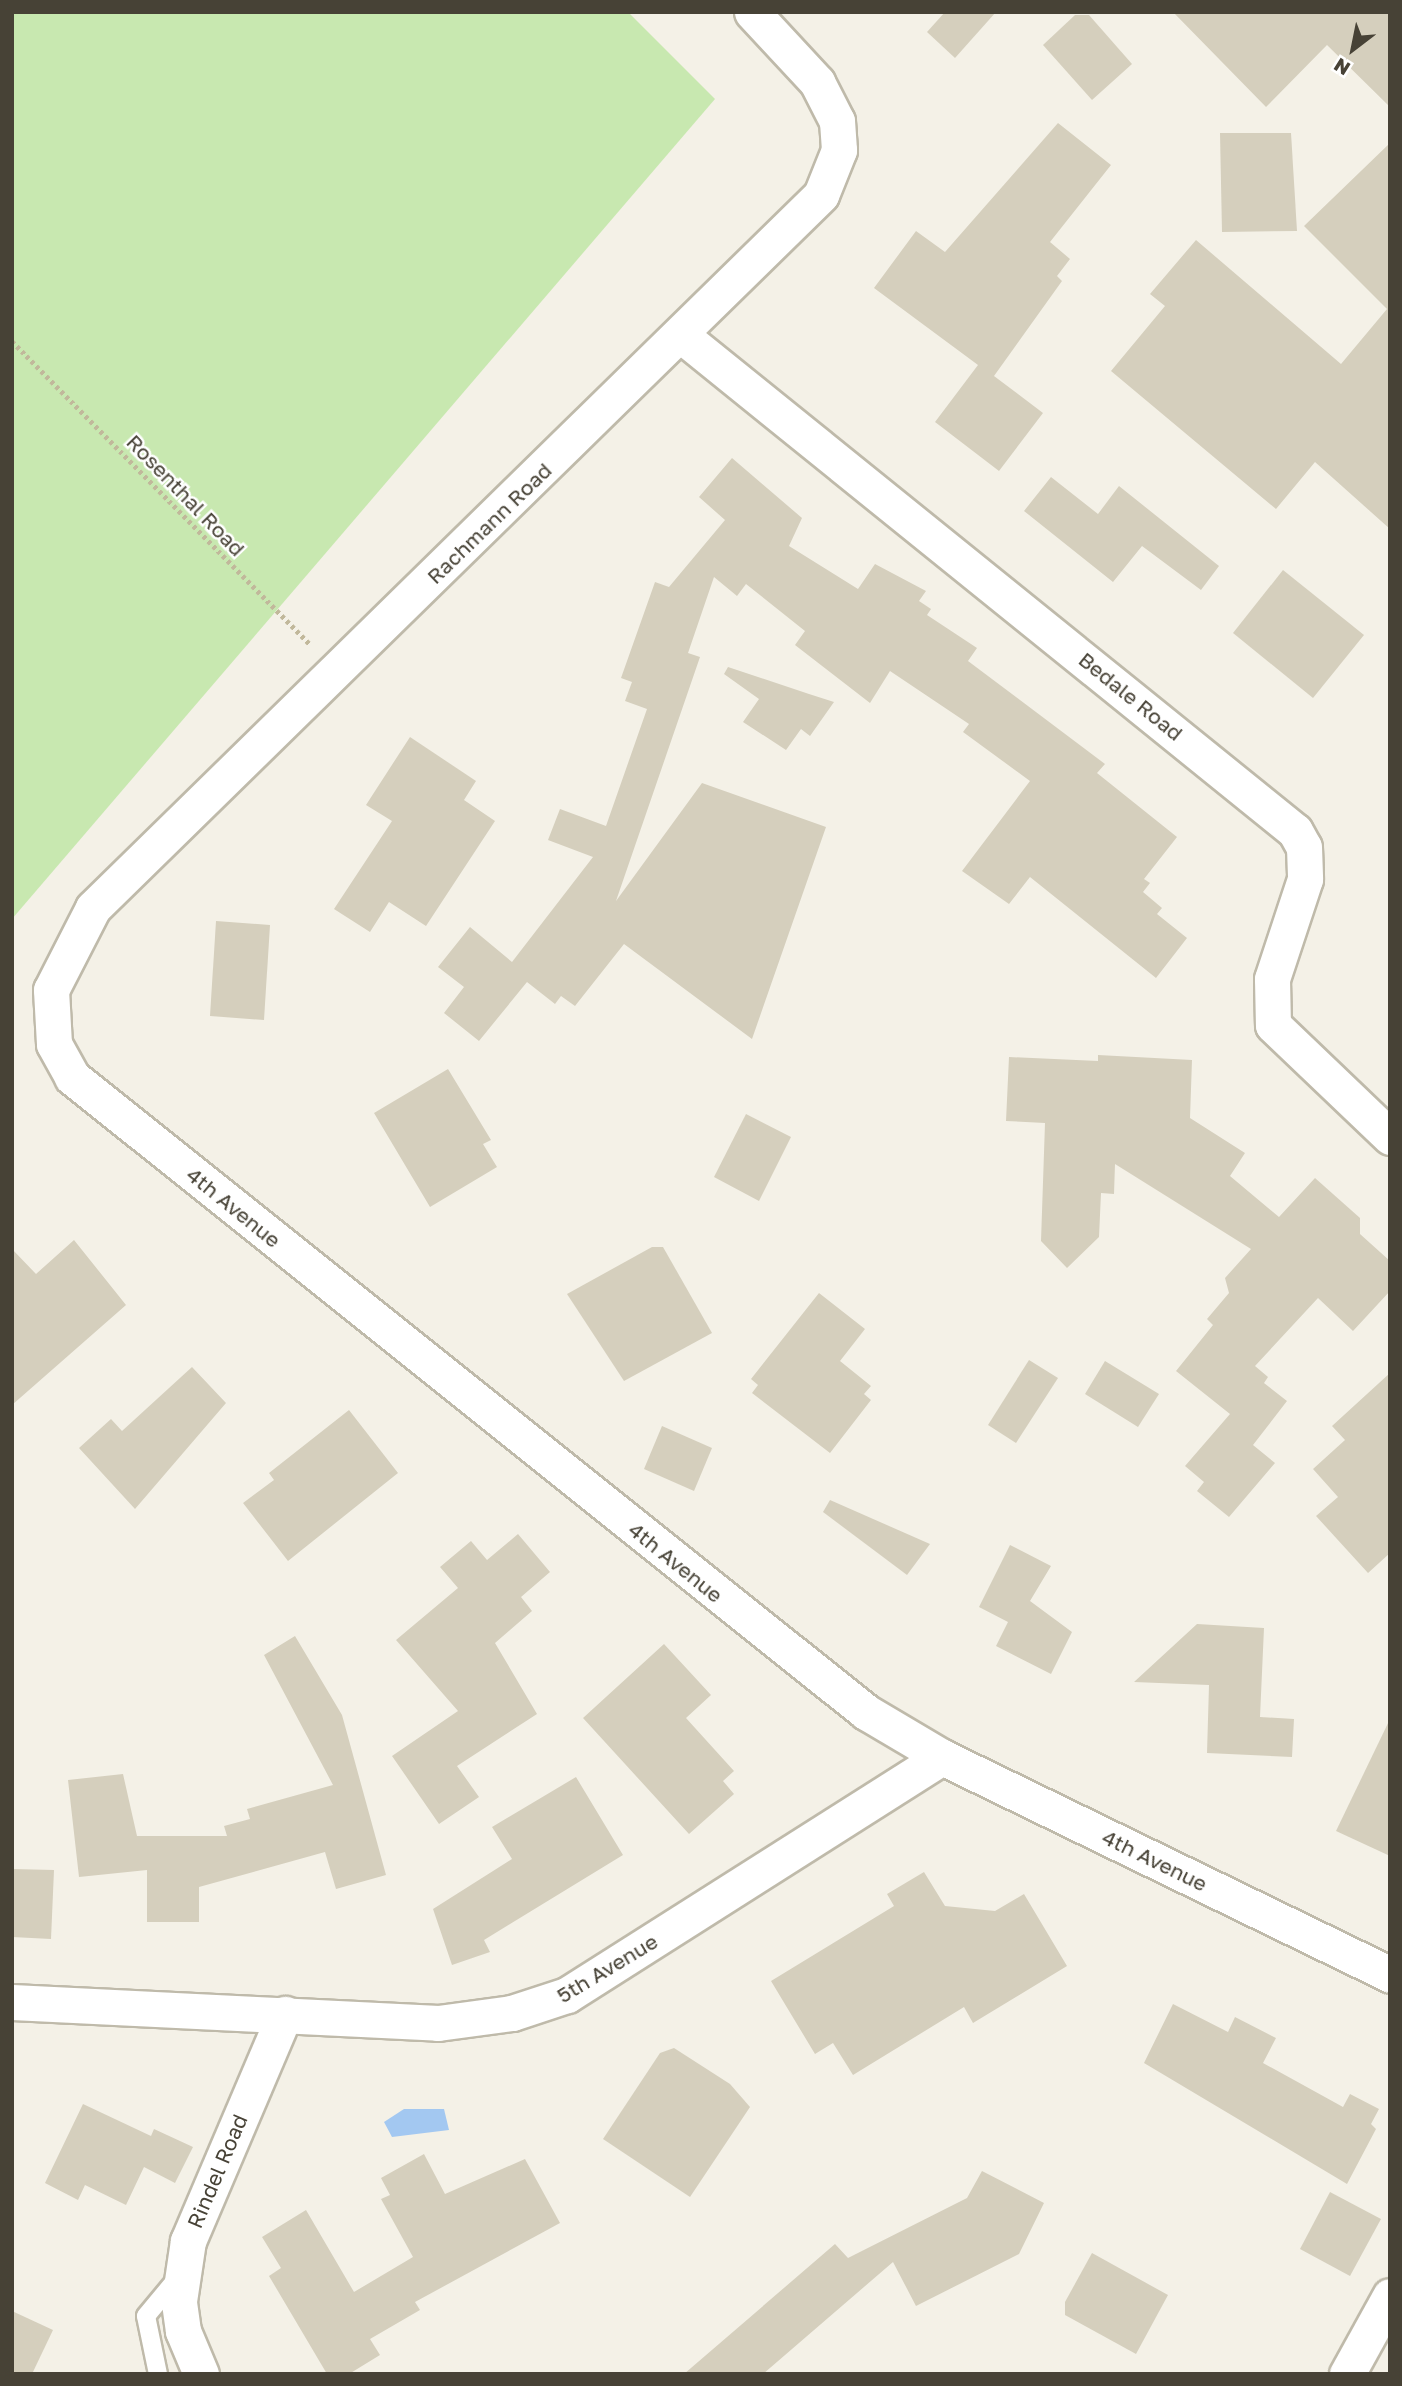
<!DOCTYPE html>
<html>
<head>
<meta charset="utf-8">
<style>
	body { margin:0 }
	#map { position:relative; width:1402px; height:2386px; overflow:hidden; background:#f4f1e7; font-family:"Golos Text",sans-serif }
	div>[style] { position:absolute }
	[style*='--x'] { left:calc(var(--x)*1px); top:calc(var(--y)*1px); width:calc(var(--w)*1px); rotate:calc(var(--a)*1deg) }
	.green>* { inset:0; background:#c8e8b0 }
	.water>* { inset:0; background:#a3c8f1 }
	.building>* { inset:0; background:#d5cfbd }
	.path>* { height:4.5px; margin-top:-2.25px; transform-origin:0; background:repeating-linear-gradient(90deg,#c1b89b 0 3.5px,transparent 0 7px) }
	.roads { filter:drop-shadow(2px 0 #bfbaaa) drop-shadow(-2px 0 #bfbaaa) drop-shadow(0 2px #bfbaaa) drop-shadow(0 -2px #bfbaaa) }
	.lane>* { height:18px; margin:-9px; padding:0 9px; transform-origin:9px; border-radius:9px; background:#fff }
	.street>* { height:35px; margin:-17.5px; padding:0 17.5px; transform-origin:17.5px; border-radius:17.5px; background:#fff }
	span { translate:-50% -50%; white-space:nowrap; text-align:center; line-height:1.15; -webkit-text-stroke:5px #fff; paint-order:stroke }
	.street-label { font-size:21px; color:#474236 }
	.frame { position:absolute; inset:0; border:14px solid #474236; pointer-events:none }
	.north { position:absolute; left:1318px; top:14px; width:70px; height:70px; -webkit-text-stroke:5px #fff; paint-order:stroke; rotate:212deg; font-size:19px; font-weight:700; line-height:28px; text-align:center; color:#474236 }
	.north::after { content:''; display:block; margin:auto; width:24px; height:32px; background:#474236; clip-path:polygon(50% 0,100% 100%,50% 72%,0 100%) }
</style>
</head>
<body>
<div id="map">
	<div class="green">
		<div style="clip-path:polygon(12px 12px,628px 12px,715px 99px,12px 919px)"></div>
	</div>
	<div class="water">
		<div style="clip-path:polygon(404px 2109px,444px 2109px,449px 2130px,392px 2137px,384px 2122px)"></div>
	</div>
	<div class="building">
		<div style="clip-path:polygon(945px 12px,996px 12px,955px 58px,927px 32px)"></div>
		<div style="clip-path:polygon(1173px 12px,1390px 12px,1390px 107px,1327px 45px,1266px 107px)"></div>
		<div style="clip-path:polygon(1075px 15px,1089px 15px,1132px 64px,1092px 100px,1043px 45px)"></div>
		<div style="clip-path:polygon(1058px 123px,1111px 165px,1050px 242px,1070px 259px,1057px 276px,1062px 281px,994px 376px,1043px 413px,999px 471px,935px 422px,978px 365px,874px 288px,916px 231px,945px 252px)"></div>
		<div style="clip-path:polygon(1220px 133px,1291px 133px,1297px 231px,1222px 232px)"></div>
		<div style="clip-path:polygon(1390px 143px,1390px 529px,1315px 462px,1276px 509px,1111px 371px,1165px 306px,1150px 294px,1196px 240px,1341px 364px,1387px 309px,1304px 226px)"></div>
		<div style="clip-path:polygon(732px 458px,802px 518px,789px 546px,858px 589px,875px 564px,926px 591px,919px 601px,931px 609px,927px 615px,977px 648px,968px 661px,1105px 764px,1097px 773px,1177px 837px,1144px 879px,1150px 883px,1143px 892px,1162px 908px,1157px 914px,1187px 938px,1156px 978px,1030px 877px,1009px 904px,962px 871px,1030px 781px,963px 732px,969px 724px,890px 671px,870px 703px,795px 645px,805px 631px,746px 584px,737px 596px,714px 577px,688px 653px,700px 657px,616px 901px,702px 783px,826px 827px,752px 1039px,624px 944px,575px 1006px,561px 996px,555px 1004px,527px 982px,479px 1041px,444px 1013px,464px 987px,438px 967px,470px 927px,512px 962px,593px 857px,548px 840px,560px 809px,606px 826px,647px 709px,625px 701px,632px 682px,621px 678px,655px 582px,669px 587px,725px 520px,699px 497px)"></div>
		<div style="clip-path:polygon(1051px 477px,1098px 514px,1119px 486px,1219px 566px,1201px 590px,1142px 546px,1113px 582px,1024px 511px)"></div>
		<div style="clip-path:polygon(1283px 570px,1364px 635px,1313px 698px,1233px 633px)"></div>
		<div style="clip-path:polygon(728px 667px,809px 694px,834px 702px,810px 736px,801px 729px,786px 750px,743px 722px,759px 699px,724px 674px)"></div>
		<div style="clip-path:polygon(410px 737px,476px 781px,464px 800px,495px 821px,426px 926px,389px 902px,370px 932px,334px 909px,392px 821px,366px 805px)"></div>
		<div style="clip-path:polygon(216px 921px,270px 925px,264px 1020px,210px 1016px)"></div>
		<div style="clip-path:polygon(1098px 1055px,1192px 1060px,1190px 1118px,1245px 1153px,1230px 1176px,1279px 1217px,1315px 1178px,1360px 1218px,1360px 1234px,1390px 1261px,1390px 1291px,1353px 1331px,1318px 1298px,1255px 1366px,1268px 1377px,1264px 1383px,1287px 1401px,1253px 1445px,1275px 1463px,1229px 1517px,1197px 1491px,1204px 1482px,1185px 1466px,1230px 1414px,1176px 1371px,1213px 1325px,1207px 1319px,1229px 1293px,1225px 1278px,1251px 1249px,1115px 1164px,1114px 1194px,1101px 1193px,1099px 1237px,1067px 1268px,1041px 1241px,1045px 1123px,1006px 1121px,1009px 1057px,1098px 1061px)"></div>
		<div style="clip-path:polygon(448px 1069px,491px 1140px,483px 1144px,497px 1167px,430px 1207px,374px 1113px)"></div>
		<div style="clip-path:polygon(746px 1114px,791px 1137px,759px 1201px,714px 1177px)"></div>
		<div style="clip-path:polygon(74px 1240px,126px 1305px,12px 1405px,12px 1249px,36px 1274px)"></div>
		<div style="clip-path:polygon(652px 1247px,663px 1247px,712px 1333px,624px 1381px,567px 1294px)"></div>
		<div style="clip-path:polygon(819px 1293px,865px 1329px,840px 1361px,871px 1386px,864px 1394px,871px 1400px,830px 1453px,752px 1393px,758px 1385px,751px 1379px)"></div>
		<div style="clip-path:polygon(1029px 1360px,1058px 1378px,1016px 1443px,988px 1425px)"></div>
		<div style="clip-path:polygon(1105px 1361px,1159px 1394px,1138px 1427px,1085px 1394px)"></div>
		<div style="clip-path:polygon(192px 1367px,226px 1403px,135px 1509px,79px 1448px,111px 1419px,122px 1431px)"></div>
		<div style="clip-path:polygon(1390px 1373px,1390px 1553px,1368px 1573px,1316px 1516px,1338px 1497px,1313px 1469px,1345px 1440px,1332px 1426px)"></div>
		<div style="clip-path:polygon(349px 1410px,398px 1473px,288px 1561px,243px 1503px,274px 1480px,269px 1473px)"></div>
		<div style="clip-path:polygon(662px 1426px,712px 1448px,694px 1491px,644px 1469px)"></div>
		<div style="clip-path:polygon(830px 1500px,930px 1544px,907px 1575px,823px 1512px)"></div>
		<div style="clip-path:polygon(518px 1534px,550px 1572px,521px 1597px,532px 1611px,495px 1643px,537px 1714px,457px 1766px,479px 1797px,439px 1824px,392px 1756px,458px 1711px,396px 1640px,458px 1588px,440px 1567px,471px 1541px,487px 1560px)"></div>
		<div style="clip-path:polygon(1010px 1545px,1051px 1566px,1030px 1601px,1072px 1632px,1051px 1674px,996px 1646px,1008px 1622px,979px 1607px)"></div>
		<div style="clip-path:polygon(1197px 1624px,1264px 1628px,1260px 1717px,1294px 1719px,1292px 1757px,1207px 1753px,1209px 1685px,1134px 1682px)"></div>
		<div style="clip-path:polygon(295px 1636px,342px 1715px,386px 1875px,336px 1889px,325px 1852px,199px 1887px,199px 1922px,147px 1922px,147px 1870px,79px 1877px,68px 1780px,123px 1774px,137px 1836px,227px 1836px,224px 1826px,250px 1819px,247px 1809px,333px 1785px,264px 1655px)"></div>
		<div style="clip-path:polygon(664px 1644px,711px 1695px,686px 1718px,734px 1771px,723px 1781px,734px 1794px,689px 1834px,583px 1718px)"></div>
		<div style="clip-path:polygon(1390px 1719px,1390px 1856px,1336px 1831px)"></div>
		<div style="clip-path:polygon(576px 1777px,623px 1855px,484px 1940px,490px 1952px,452px 1965px,433px 1909px,512px 1859px,492px 1827px)"></div>
		<div style="clip-path:polygon(12px 1869px,54px 1870px,51px 1939px,12px 1937px)"></div>
		<div style="clip-path:polygon(924px 1872px,945px 1906px,995px 1911px,1024px 1894px,1067px 1966px,973px 2023px,964px 2007px,853px 2075px,833px 2043px,815px 2054px,771px 1981px,894px 1906px,887px 1894px)"></div>
		<div style="clip-path:polygon(1173px 2004px,1228px 2032px,1235px 2017px,1276px 2038px,1263px 2063px,1343px 2107px,1350px 2094px,1379px 2109px,1371px 2124px,1376px 2129px,1347px 2184px,1144px 2063px)"></div>
		<div style="clip-path:polygon(674px 2048px,730px 2084px,750px 2107px,690px 2197px,603px 2139px,660px 2053px)"></div>
		<div style="clip-path:polygon(83px 2104px,151px 2136px,154px 2129px,193px 2147px,175px 2183px,144px 2167px,126px 2205px,85px 2185px,78px 2200px,45px 2183px)"></div>
		<div style="clip-path:polygon(424px 2154px,445px 2194px,525px 2159px,560px 2223px,415px 2302px,420px 2310px,370px 2339px,380px 2355px,349px 2374px,327px 2374px,269px 2276px,281px 2268px,262px 2237px,306px 2210px,354px 2292px,413px 2257px,381px 2199px,390px 2195px,381px 2178px)"></div>
		<div style="clip-path:polygon(982px 2171px,1044px 2203px,1019px 2254px,916px 2306px,893px 2262px,763px 2374px,684px 2374px,835px 2244px,848px 2258px,967px 2198px)"></div>
		<div style="clip-path:polygon(1330px 2192px,1381px 2219px,1350px 2276px,1300px 2249px)"></div>
		<div style="clip-path:polygon(1092px 2253px,1168px 2295px,1136px 2354px,1065px 2315px,1065px 2302px)"></div>
		<div style="clip-path:polygon(12px 2311px,53px 2330px,32px 2374px,12px 2374px)"></div>
	</div>
	<div class="path">
		<div style="--x:12;--y:341;--w:425;--a:45.5"></div>
	</div>
	<div class="roads">
		<div class="lane">
			<div style="--x:158;--y:2374;--w:59;--a:-101.7"></div>
			<div style="--x:146;--y:2316;--w:53;--a:-50.3"></div>
		</div>
		<div class="street">
			<div style="--x:752;--y:12;--w:96;--a:47.1"></div>
			<div style="--x:817;--y:82;--w:44;--a:62.9"></div>
			<div style="--x:837;--y:121;--w:29;--a:86"></div>
			<div style="--x:839;--y:150;--w:48;--a:111.8"></div>
			<div style="--x:821;--y:195;--w:1019;--a:135.6"></div>
			<div style="--x:93;--y:908;--w:92;--a:117.1"></div>
			<div style="--x:51;--y:990;--w:54;--a:86.8"></div>
			<div style="--x:54;--y:1044;--w:38;--a:61"></div>
			<div style="--x:72;--y:1077;--w:1017;--a:38.65"></div>
			<div style="--x:866;--y:1712;--w:88;--a:30.6"></div>
			<div style="--x:942;--y:1757;--w:498;--a:25.9"></div>
			<div style="--x:681;--y:335;--w:789;--a:38.93"></div>
			<div style="--x:1295;--y:831;--w:18;--a:61"></div>
			<div style="--x:1304;--y:847;--w:32;--a:88"></div>
			<div style="--x:1305;--y:879;--w:105;--a:108.3"></div>
			<div style="--x:1272;--y:979;--w:46;--a:88.8"></div>
			<div style="--x:1273;--y:1025;--w:162;--a:43.7"></div>
			<div style="--x:12;--y:2002;--w:427;--a:2.8"></div>
			<div style="--x:438;--y:2023;--w:75;--a:-7.7"></div>
			<div style="--x:512;--y:2013;--w:58;--a:-18.1"></div>
			<div style="--x:567;--y:1995;--w:444;--a:-32.4"></div>
			<div style="--x:201;--y:2374;--w:47;--a:-112.7"></div>
			<div style="--x:183;--y:2331;--w:30;--a:-98"></div>
			<div style="--x:179;--y:2301;--w:61;--a:-81.5"></div>
			<div style="--x:188;--y:2241;--w:247;--a:-66.9"></div>
			<div style="--x:1347;--y:2374;--w:89;--a:-61.1"></div>
		</div>
	</div>
	<div class="street-label">
		<span style="left:186px;top:495px;rotate:46deg">Rosenthal Road</span>
		<span style="left:489px;top:523px;rotate:-44deg">Rachmann Road</span>
		<span style="left:1131px;top:696px;rotate:39deg">Bedale Road</span>
		<span style="left:234px;top:1207px;rotate:39deg">4th Avenue</span>
		<span style="left:676px;top:1562px;rotate:39deg">4th Avenue</span>
		<span style="left:1155px;top:1860px;rotate:26deg">4th Avenue</span>
		<span style="left:607px;top:1968px;rotate:-31deg">5th Avenue</span>
		<span style="left:217px;top:2171px;rotate:-67deg">Rindel Road</span>
	</div>
	<div class="frame"></div>
	<div class="north">N</div>
</div>
</body>
</html>
